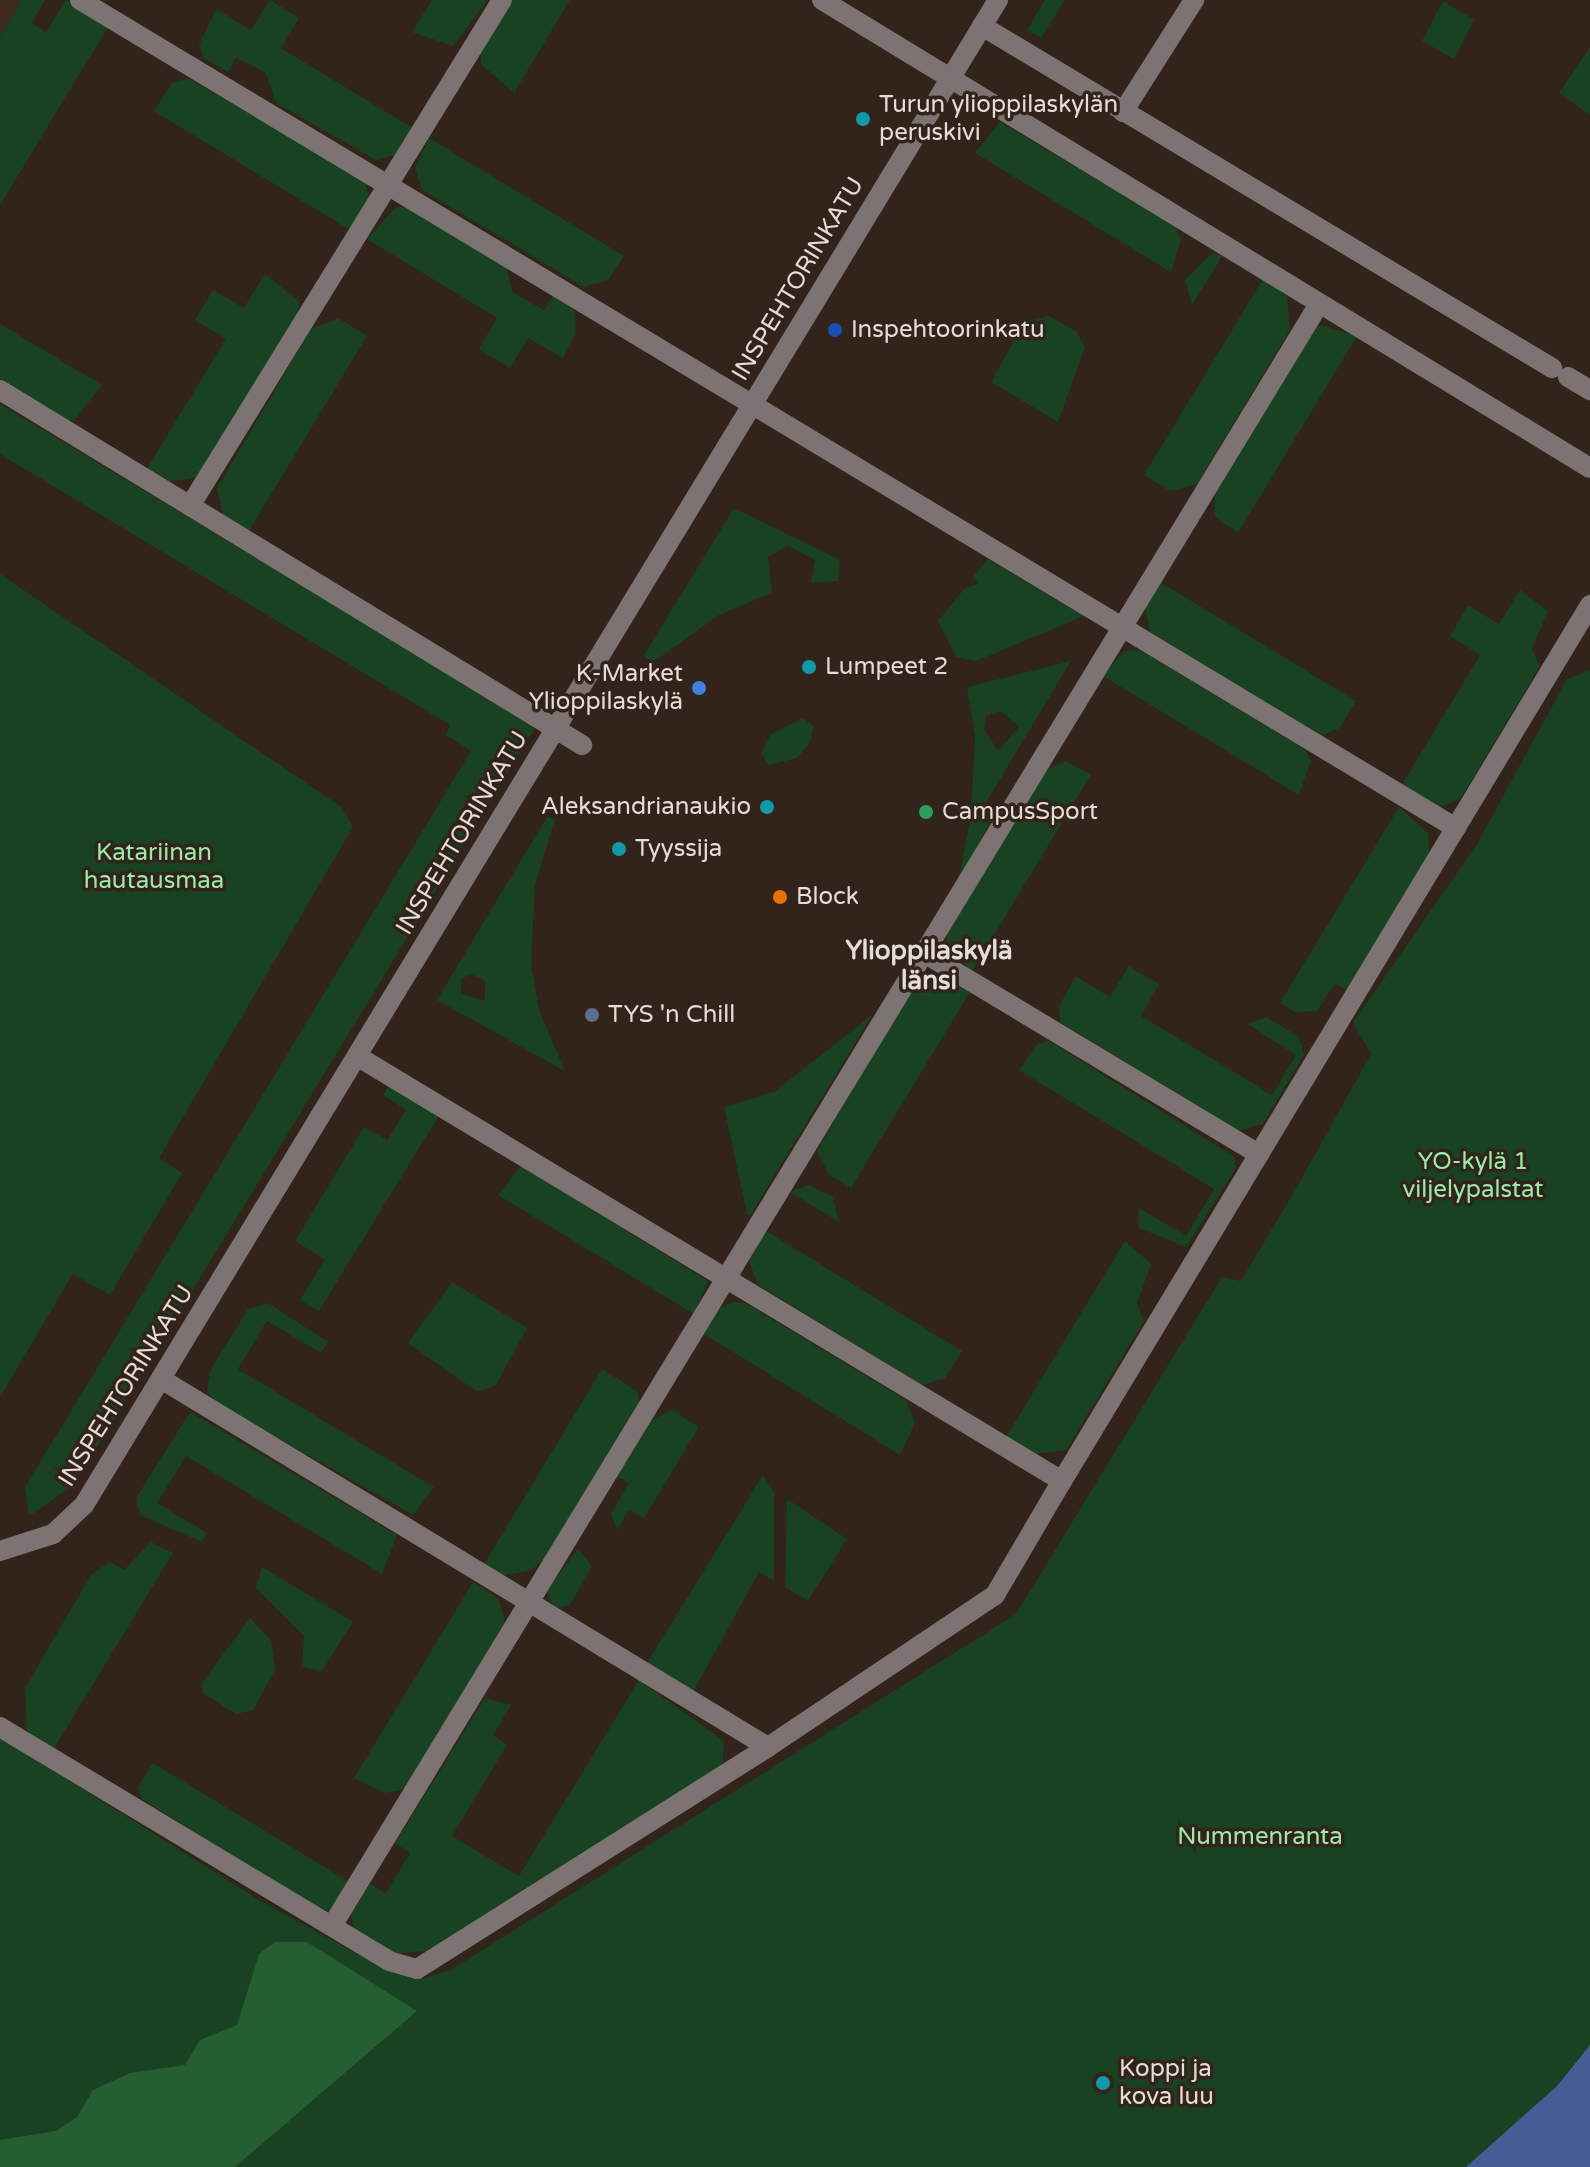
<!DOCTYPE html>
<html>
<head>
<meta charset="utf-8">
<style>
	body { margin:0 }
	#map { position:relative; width:1590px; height:2167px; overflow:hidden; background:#32241b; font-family:"Varela Round",sans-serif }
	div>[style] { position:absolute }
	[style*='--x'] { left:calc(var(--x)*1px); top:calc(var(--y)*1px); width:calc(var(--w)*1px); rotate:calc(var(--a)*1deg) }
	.built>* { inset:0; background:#402c1f }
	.green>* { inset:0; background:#184221 }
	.forest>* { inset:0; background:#255e31 }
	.water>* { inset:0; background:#445d94 }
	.minor>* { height:20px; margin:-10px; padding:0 10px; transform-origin:10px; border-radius:10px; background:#7d7372 }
	.dots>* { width:22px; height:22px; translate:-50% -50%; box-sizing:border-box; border:4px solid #32241b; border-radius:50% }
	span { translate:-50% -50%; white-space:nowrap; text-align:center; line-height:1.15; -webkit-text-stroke:7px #32241b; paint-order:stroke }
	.poi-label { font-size:24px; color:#e7ddd7 }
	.left { translate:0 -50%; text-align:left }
	.right { translate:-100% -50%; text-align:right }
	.street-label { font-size:24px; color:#e7ddd7 }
	.park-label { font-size:24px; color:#9aeba7 }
	.neighbourhood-label { font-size:26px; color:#e7ddd7; font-weight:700 }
</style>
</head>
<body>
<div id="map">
	<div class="built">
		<div style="clip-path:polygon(0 0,22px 0,0 37px)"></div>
	</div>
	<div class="green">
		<div style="clip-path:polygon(22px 0,45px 0,32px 23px,46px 32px,66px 0,110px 24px,0 205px,0 37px)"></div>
		<div style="clip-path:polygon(270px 0,299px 18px,281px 48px,412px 128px,395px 155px,376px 160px,276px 103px,266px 73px,236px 57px,228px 72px,204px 58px,199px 45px,216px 9px,251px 30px)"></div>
		<div style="clip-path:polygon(432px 0,488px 0,453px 46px,412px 32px)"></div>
		<div style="clip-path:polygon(512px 0,570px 0,514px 93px,481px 64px,481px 50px)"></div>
		<div style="clip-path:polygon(1045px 0,1065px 0,1041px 38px,1027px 30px)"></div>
		<div style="clip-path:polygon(1443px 1px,1474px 20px,1454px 59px,1422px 41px)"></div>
		<div style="clip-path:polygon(1590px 47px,1590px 115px,1559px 93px)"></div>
		<div style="clip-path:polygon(188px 78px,364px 178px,369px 197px,350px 230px,154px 111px,172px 83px)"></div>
		<div style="clip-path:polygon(1000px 122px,1175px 226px,1181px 240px,1171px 272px,975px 153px)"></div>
		<div style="clip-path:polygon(429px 138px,624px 256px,608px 280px,584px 287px,422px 190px,415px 168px)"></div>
		<div style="clip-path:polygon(396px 207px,410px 207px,507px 266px,512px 292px,544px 310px,555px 293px,574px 306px,576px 333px,563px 358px,528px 338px,510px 368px,479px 349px,497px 318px,367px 239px)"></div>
		<div style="clip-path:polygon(1212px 253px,1223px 255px,1192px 305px,1185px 280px)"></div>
		<div style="clip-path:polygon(265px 274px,299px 301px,298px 316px,200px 477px,166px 482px,146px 470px,226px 339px,195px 320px,213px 290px,244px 308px)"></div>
		<div style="clip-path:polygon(1263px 279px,1287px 296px,1290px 330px,1197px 484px,1170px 491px,1144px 475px)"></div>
		<div style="clip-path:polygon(1049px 316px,1076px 331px,1085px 347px,1058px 422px,991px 382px,1025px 321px)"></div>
		<div style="clip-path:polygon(338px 318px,367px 336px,248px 532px,223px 516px,217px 488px,311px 329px)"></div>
		<div style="clip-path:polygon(0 324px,102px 385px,75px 419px,67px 421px,0 381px)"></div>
		<div style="clip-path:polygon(1321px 325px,1357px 336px,1238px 533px,1215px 517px,1214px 490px,1309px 332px)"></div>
		<div style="clip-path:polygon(0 404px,536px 726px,88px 1462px,68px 1489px,29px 1516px,25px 1487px,471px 751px,446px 735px,450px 725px,0 454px)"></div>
		<div style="clip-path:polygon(734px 508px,840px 560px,838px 581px,811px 583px,815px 560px,788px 546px,768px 557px,772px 593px,719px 615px,652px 663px,644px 655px)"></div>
		<div style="clip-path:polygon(988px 559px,1084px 616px,976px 661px,956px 657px,938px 621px,965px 588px,979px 584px,973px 577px)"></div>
		<div style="clip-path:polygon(0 574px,341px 807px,353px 827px,159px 1158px,182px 1173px,110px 1295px,73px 1274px,0 1397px)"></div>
		<div style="clip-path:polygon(1160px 582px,1356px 701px,1340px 728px,1320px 736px,1150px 632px,1145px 608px)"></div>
		<div style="clip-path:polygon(1520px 590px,1548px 611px,1532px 649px,1540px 666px,1461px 798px,1440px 808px,1401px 786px,1480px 655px,1450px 636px,1468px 605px,1499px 624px)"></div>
		<div style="clip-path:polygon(1140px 650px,1303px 748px,1311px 760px,1299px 795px,1103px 676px,1124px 651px)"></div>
		<div style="clip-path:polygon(evenodd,1071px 661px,978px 816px,990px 823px,958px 882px,971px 816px,975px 736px,967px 687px,1071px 661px,1001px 711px,1019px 727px,998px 751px,984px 729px,986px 715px,1001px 711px)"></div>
		<div style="clip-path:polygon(1590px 670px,1590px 2045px,1557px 2086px,1466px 2167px,0 2167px,0 1737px,256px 1898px,379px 1966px,423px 1978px,451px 1970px,1016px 1614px,1222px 1277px,1241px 1281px,1295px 1190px,1371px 1054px,1353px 1023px,1477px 844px,1567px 679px)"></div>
		<div style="clip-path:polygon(803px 718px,814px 727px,810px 743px,797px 758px,769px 765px,761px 753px,771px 734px)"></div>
		<div style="clip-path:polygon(1066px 761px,1091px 775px,972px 971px,946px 946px,948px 929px,1044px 771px)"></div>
		<div style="clip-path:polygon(1399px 807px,1428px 833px,1429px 856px,1347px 991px,1335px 983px,1317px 1011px,1295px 1012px,1280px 1003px)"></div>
		<div style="clip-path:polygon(evenodd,547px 817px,555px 819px,535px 885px,531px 962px,539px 1010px,565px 1071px,437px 1000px,547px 817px,471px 974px,485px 981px,485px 1001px,461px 994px,461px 979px,471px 974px)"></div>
		<div style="clip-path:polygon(1129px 966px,1159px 984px,1141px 1016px,1272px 1095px,1296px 1055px,1247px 1024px,1267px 1017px,1299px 1037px,1304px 1055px,1263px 1124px,1238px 1131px,1060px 1022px,1059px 1006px,1076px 976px,1110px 997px)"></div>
		<div style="clip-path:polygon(940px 976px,970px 992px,851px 1188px,829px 1175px,817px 1151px,914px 985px)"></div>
		<div style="clip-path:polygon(872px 1015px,750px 1216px,747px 1214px,724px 1107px,774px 1092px)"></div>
		<div style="clip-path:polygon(1049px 1041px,1235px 1157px,1236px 1168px,1186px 1247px,1139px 1228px,1138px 1207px,1186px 1236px,1214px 1189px,1019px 1070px,1037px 1044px)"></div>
		<div style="clip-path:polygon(390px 1084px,440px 1114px,319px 1311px,300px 1300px,325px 1260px,295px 1241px,364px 1127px,387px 1140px,406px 1110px,383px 1095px)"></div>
		<div style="clip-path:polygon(521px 1166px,708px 1281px,694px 1314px,498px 1195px)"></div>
		<div style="clip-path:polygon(809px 1185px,833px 1197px,839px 1222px,790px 1192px)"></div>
		<div style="clip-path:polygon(766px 1231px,962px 1351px,945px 1378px,922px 1385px,758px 1285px,749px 1261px)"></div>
		<div style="clip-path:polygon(1125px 1241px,1151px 1264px,1137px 1303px,1144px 1321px,1066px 1450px,1035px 1454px,1006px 1437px)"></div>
		<div style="clip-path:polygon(452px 1282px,527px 1328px,496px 1385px,486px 1389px,476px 1391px,408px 1343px)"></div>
		<div style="clip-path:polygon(732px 1302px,745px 1303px,906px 1400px,915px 1423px,900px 1455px,704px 1334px,717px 1310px)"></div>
		<div style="clip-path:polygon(268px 1303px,328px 1342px,321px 1353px,267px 1321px,238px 1369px,434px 1487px,413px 1515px,215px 1402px,207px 1390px,211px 1369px,248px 1309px)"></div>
		<div style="clip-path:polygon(602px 1369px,637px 1391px,639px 1402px,545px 1558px,532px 1570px,501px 1576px,483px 1566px)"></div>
		<div style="clip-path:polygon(672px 1410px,699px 1427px,644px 1518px,629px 1510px,617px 1530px,611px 1514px,629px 1483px,617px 1476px,653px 1419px)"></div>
		<div style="clip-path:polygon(190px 1412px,397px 1535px,382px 1574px,186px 1456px,157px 1503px,207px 1533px,202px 1542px,140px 1515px,136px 1498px)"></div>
		<div style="clip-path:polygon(763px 1475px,774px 1492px,774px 1581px,759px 1572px,693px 1692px,647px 1663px)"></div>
		<div style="clip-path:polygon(787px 1499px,847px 1539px,808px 1601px,785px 1587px)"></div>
		<div style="clip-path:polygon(151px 1542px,173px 1553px,53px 1750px,27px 1731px,25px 1688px,91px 1575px,110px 1562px,124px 1570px)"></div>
		<div style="clip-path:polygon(578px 1549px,592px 1566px,570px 1605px,554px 1608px,547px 1591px)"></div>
		<div style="clip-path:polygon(262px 1567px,353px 1622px,322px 1671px,302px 1667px,304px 1636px,256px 1588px)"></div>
		<div style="clip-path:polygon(473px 1582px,499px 1599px,506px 1626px,406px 1789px,384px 1793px,354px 1778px)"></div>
		<div style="clip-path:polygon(250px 1618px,271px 1640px,275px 1670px,253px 1710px,236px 1714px,203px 1693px,202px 1683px)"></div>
		<div style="clip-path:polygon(639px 1680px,724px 1741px,722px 1768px,435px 1950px,395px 1954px,354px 1929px,351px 1915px,370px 1884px,386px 1893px,410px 1853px,395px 1843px,485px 1698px,511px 1705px,493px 1735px,507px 1745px,452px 1836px,519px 1876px)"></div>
		<div style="clip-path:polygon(153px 1763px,349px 1882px,331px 1910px,319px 1910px,142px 1799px,138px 1787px)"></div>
	</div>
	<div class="forest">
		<div style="clip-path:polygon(275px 1942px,307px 1942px,417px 2011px,235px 2167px,0 2167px,0 2140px,56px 2131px,77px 2117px,93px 2090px,130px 2073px,185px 2065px,200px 2040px,237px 2025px,259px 1954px)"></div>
	</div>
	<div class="water">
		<div style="clip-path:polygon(1590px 2045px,1590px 2167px,1466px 2167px,1557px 2086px)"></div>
	</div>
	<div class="minor">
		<div style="--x:80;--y:0;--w:1606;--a:31.04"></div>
		<div style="--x:822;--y:0;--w:899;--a:31.36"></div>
		<div style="--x:982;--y:26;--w:665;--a:30.96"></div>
		<div style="--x:1123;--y:112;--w:133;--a:-57.6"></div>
		<div style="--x:1568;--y:377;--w:26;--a:31"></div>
		<div style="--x:0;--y:390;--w:682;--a:31.38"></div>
		<div style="--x:190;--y:506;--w:594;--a:-58.34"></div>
		<div style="--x:924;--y:953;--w:391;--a:31"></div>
		<div style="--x:161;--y:1379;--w:710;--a:31.23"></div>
		<div style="--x:768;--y:1747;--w:273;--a:-33.8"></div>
		<div style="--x:995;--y:1595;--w:132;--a:-59.6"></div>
		<div style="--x:1062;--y:1481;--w:823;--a:-148.92"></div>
		<div style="--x:1062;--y:1481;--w:1023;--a:-58.92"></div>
		<div style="--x:0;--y:1551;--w:56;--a:-17.8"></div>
		<div style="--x:53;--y:1534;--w:42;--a:-43.1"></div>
		<div style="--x:84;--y:1505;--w:1761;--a:-58.73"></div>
		<div style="--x:0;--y:1727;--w:454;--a:31"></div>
		<div style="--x:389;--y:1961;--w:29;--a:16"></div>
		<div style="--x:417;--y:1969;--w:415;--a:-32.3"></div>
		<div style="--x:332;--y:1926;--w:1899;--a:-58.68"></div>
	</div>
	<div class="dots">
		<div style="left:863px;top:119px;background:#0f9aa8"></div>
		<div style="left:835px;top:330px;background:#1a4fb4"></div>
		<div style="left:809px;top:667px;background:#0f9aa8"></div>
		<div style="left:699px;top:688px;background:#3f7fe0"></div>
		<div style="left:767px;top:807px;background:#0f9aa8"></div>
		<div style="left:926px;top:812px;background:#2e9e5b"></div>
		<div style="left:619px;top:849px;background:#0f9aa8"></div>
		<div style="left:780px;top:897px;background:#e8710a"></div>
		<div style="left:592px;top:1015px;background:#5c6f8a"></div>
		<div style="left:1103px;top:2083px;background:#0f9aa8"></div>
	</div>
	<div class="poi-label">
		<span class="left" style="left:879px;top:119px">Turun ylioppilaskylän<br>peruskivi</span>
		<span class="left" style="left:851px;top:330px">Inspehtoorinkatu</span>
		<span class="left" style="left:825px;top:667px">Lumpeet 2</span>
		<span class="right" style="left:683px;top:688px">K-Market<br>Ylioppilaskylä</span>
		<span class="right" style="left:751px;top:807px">Aleksandrianaukio</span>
		<span class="left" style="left:942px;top:812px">CampusSport</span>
		<span class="left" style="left:635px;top:849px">Tyyssija</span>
		<span class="left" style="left:796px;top:897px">Block</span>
		<span class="left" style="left:608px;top:1015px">TYS 'n Chill</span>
		<span class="left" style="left:1119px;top:2083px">Koppi ja<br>kova luu</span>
	</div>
	<div class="street-label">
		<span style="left:798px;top:279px;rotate:-59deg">INSPEHTORINKATU</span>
		<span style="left:462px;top:833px;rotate:-59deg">INSPEHTORINKATU</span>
		<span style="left:126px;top:1386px;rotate:-58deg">INSPEHTORINKATU</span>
	</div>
	<div class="park-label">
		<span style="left:154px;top:867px">Katariinan<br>hautausmaa</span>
		<span style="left:1473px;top:1176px">YO-kylä 1<br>viljelypalstat</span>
		<span style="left:1260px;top:1837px">Nummenranta</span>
	</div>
	<div class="neighbourhood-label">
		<span style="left:929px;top:966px">Ylioppilaskylä<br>länsi</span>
	</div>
</div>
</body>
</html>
